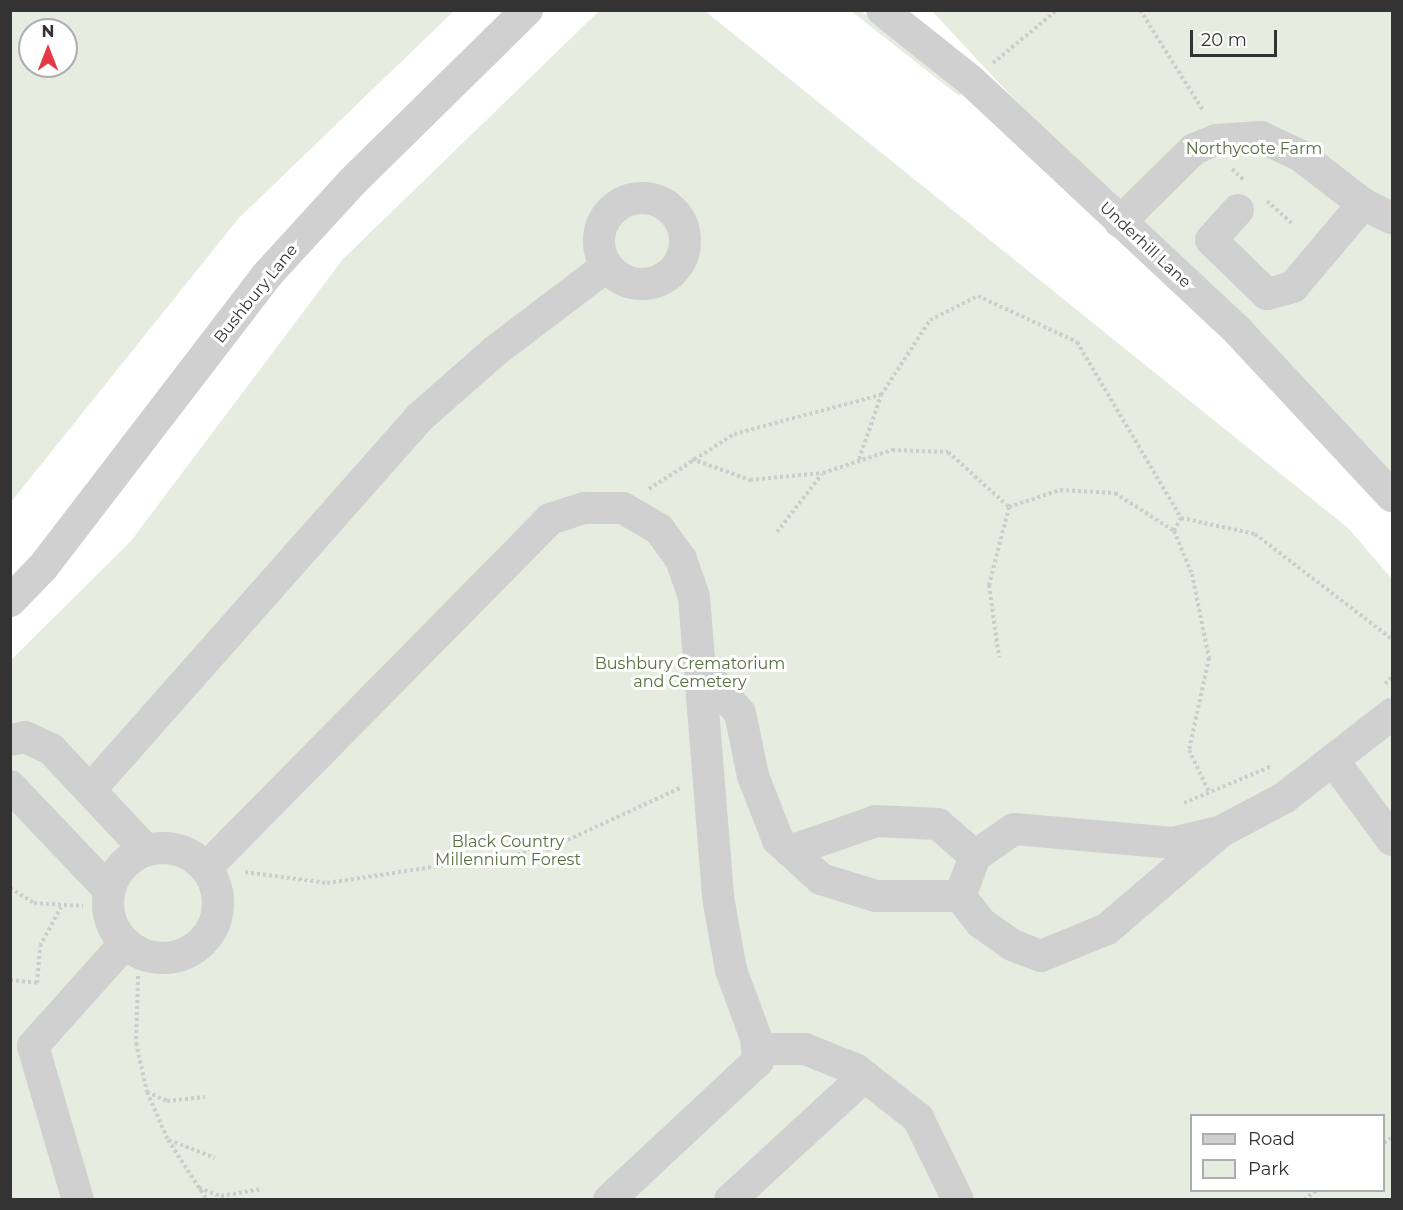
<!DOCTYPE html>
<html>
<head>
<meta charset="utf-8">
<style>
	body { margin:0 }
	#map { position:relative; width:1403px; height:1210px; overflow:hidden; background:#fff; font-family:Montserrat,sans-serif }
	div>[style] { position:absolute }
	[style*='--x'] { left:calc(var(--x)*1px); top:calc(var(--y)*1px); width:calc(var(--w)*1px); rotate:calc(var(--a)*1deg) }
	.green>* { inset:0; background:#e6ecdf }
	.path>* { height:4px; margin-top:-2px; transform-origin:0; background:repeating-linear-gradient(90deg,#cdcdcd 0 3px,transparent 0 6px) }
	.minor>* { height:32px; margin:-16px; padding:0 16px; transform-origin:16px; border-radius:16px; background:#d0d0d0 }
	.minor>.ring { margin:-16px; padding:0; box-sizing:content-box; background:none; border:32px solid #d0d0d0; border-radius:50% }
	span { translate:-50% -50%; white-space:nowrap; text-align:center; line-height:1.15; -webkit-text-stroke:6px #fff; paint-order:stroke }
	.park-label { font-size:16px; color:#56703f }
	.street-label { font-size:16px; color:#333 }
	.frame { position:absolute; inset:0; border:12px solid #333; pointer-events:none }
	.legend { position:absolute; left:1190px; top:1114px; width:195px; height:78px; box-sizing:border-box; background:#fff; border:2px solid #adadad; margin:0; padding:8px 10px; list-style:none; font-size:18px; color:#333 }
	.legend li { display:flex; align-items:center; gap:12px; height:30px }
	.legend b { width:30px; border:2px solid #adadad }
	.north { position:absolute; left:18px; top:18px; width:60px; height:60px; box-sizing:border-box; background:#fff; border:2px solid #adadad; border-radius:50%; rotate:0deg; font-size:16px; font-weight:700; line-height:24px; text-align:center; color:#333 }
	.north::after { content:''; display:block; margin:auto; width:21px; height:27px; background:#e63946; clip-path:polygon(50% 0,100% 100%,50% 72%,0 100%) }
	.scale { position:absolute; left:1190px; top:30px; width:87px; height:27px; box-sizing:border-box; border:3px solid #333; border-top:0; padding-left:8px; font-size:18px; line-height:21px; white-space:nowrap; color:#333; -webkit-text-stroke:4px #fff; paint-order:stroke }
</style>
</head>
<body>
<div id="map">
	<div class="green">
		<div style="clip-path:polygon(evenodd,11px 10px,454px 11px,238px 219px,11px 502px,11px 10px,30px 30px,66px 30px,66px 66px,30px 66px,30px 30px)"></div>
		<div style="clip-path:polygon(evenodd,599px 11px,705px 11px,1348px 528px,1392px 579px,1392px 1199px,11px 1199px,10px 661px,131px 541px,343px 259px,599px 11px,1192px 1116px,1384px 1116px,1384px 1190px,1192px 1190px,1192px 1116px)"></div>
		<div style="clip-path:polygon(851px 11px,861px 11px,964px 91px,959px 96px)"></div>
		<div style="clip-path:polygon(932px 11px,1392px 11px,1392px 474px,1140px 234px)"></div>
	</div>
	<div class="path">
		<div style="--x:1140;--y:10;--w:120;--a:57.9"></div>
		<div style="--x:993;--y:63;--w:83;--a:-39.6"></div>
		<div style="--x:1232;--y:169;--w:16;--a:43"></div>
		<div style="--x:1267;--y:201;--w:36;--a:42"></div>
		<div style="--x:692;--y:459;--w:62;--a:19.9"></div>
		<div style="--x:750;--y:480;--w:73;--a:-5.5"></div>
		<div style="--x:823;--y:473;--w:73;--a:-18.4"></div>
		<div style="--x:892;--y:450;--w:56;--a:2"></div>
		<div style="--x:948;--y:452;--w:82;--a:42"></div>
		<div style="--x:1009;--y:507;--w:81;--a:104.4"></div>
		<div style="--x:989;--y:585;--w:73;--a:82.1"></div>
		<div style="--x:859;--y:459;--w:67;--a:-70.8"></div>
		<div style="--x:649;--y:489;--w:101;--a:-32.9"></div>
		<div style="--x:734;--y:434;--w:152;--a:-14.9"></div>
		<div style="--x:881;--y:395;--w:90;--a:-56.8"></div>
		<div style="--x:930;--y:320;--w:54;--a:-26.6"></div>
		<div style="--x:978;--y:296;--w:109;--a:24.9"></div>
		<div style="--x:1077;--y:342;--w:204;--a:59.4"></div>
		<div style="--x:1181;--y:518;--w:76;--a:12.2"></div>
		<div style="--x:1255;--y:534;--w:173;--a:37.5"></div>
		<div style="--x:1009;--y:507;--w:54;--a:-18.4"></div>
		<div style="--x:1060;--y:490;--w:55;--a:3.1"></div>
		<div style="--x:1115;--y:493;--w:70;--a:32.8"></div>
		<div style="--x:1174;--y:531;--w:47;--a:67.3"></div>
		<div style="--x:1192;--y:574;--w:86;--a:78.6"></div>
		<div style="--x:1209;--y:658;--w:94;--a:102.3"></div>
		<div style="--x:1189;--y:750;--w:47;--a:64.5"></div>
		<div style="--x:1174;--y:531;--w:15;--a:-62"></div>
		<div style="--x:777;--y:532;--w:73;--a:-52.2"></div>
		<div style="--x:1385;--y:684;--w:10;--a:-45"></div>
		<div style="--x:1184;--y:803;--w:95;--a:-22.8"></div>
		<div style="--x:245;--y:872;--w:83;--a:7.6"></div>
		<div style="--x:327;--y:883;--w:221;--a:-8.6"></div>
		<div style="--x:546;--y:850;--w:148;--a:-24.8"></div>
		<div style="--x:10;--y:888;--w:28;--a:32"></div>
		<div style="--x:34;--y:903;--w:49;--a:3.5"></div>
		<div style="--x:138;--y:976;--w:67;--a:91.7"></div>
		<div style="--x:136;--y:1043;--w:50;--a:77.3"></div>
		<div style="--x:147;--y:1092;--w:52;--a:66.4"></div>
		<div style="--x:168;--y:1140;--w:72;--a:57"></div>
		<div style="--x:10;--y:980;--w:27;--a:6"></div>
		<div style="--x:37;--y:983;--w:37;--a:-85"></div>
		<div style="--x:40;--y:946;--w:44;--a:-61.7"></div>
		<div style="--x:147;--y:1092;--w:22;--a:24"></div>
		<div style="--x:167;--y:1101;--w:38;--a:-6"></div>
		<div style="--x:169;--y:1140;--w:49;--a:21.4"></div>
		<div style="--x:1384;--y:1143;--w:10;--a:-37"></div>
		<div style="--x:199;--y:1188;--w:23;--a:20"></div>
		<div style="--x:221;--y:1196;--w:42;--a:-9.7"></div>
		<div style="--x:1304;--y:1200;--w:16;--a:-38"></div>
	</div>
	<div class="minor">
		<div style="--x:882;--y:10;--w:112;--a:38.5"></div>
		<div style="--x:970;--y:80;--w:367;--a:43.1"></div>
		<div style="--x:1238;--y:331;--w:226;--a:47"></div>
		<div class="ring" style="left:599px;top:198px;width:54px;height:54px"></div>
		<div style="--x:1238;--y:210;--w:40;--a:132"></div>
		<div style="--x:1211;--y:240;--w:78;--a:44"></div>
		<div style="--x:1267;--y:294;--w:27;--a:-15"></div>
		<div style="--x:1293;--y:287;--w:109;--a:-49.9"></div>
		<div style="--x:1120;--y:222;--w:104;--a:-44.6"></div>
		<div style="--x:1194;--y:149;--w:24;--a:-22"></div>
		<div style="--x:1216;--y:140;--w:45;--a:-3.8"></div>
		<div style="--x:1261;--y:137;--w:44;--a:25.4"></div>
		<div style="--x:1301;--y:156;--w:78;--a:37.7"></div>
		<div style="--x:1363;--y:204;--w:32;--a:26"></div>
		<div style="--x:10;--y:601;--w:47;--a:-45.9"></div>
		<div style="--x:43;--y:567;--w:367;--a:-52.5"></div>
		<div style="--x:266;--y:276;--w:130;--a:-47.5"></div>
		<div style="--x:354;--y:180;--w:243;--a:-44.5"></div>
		<div style="--x:699;--y:666;--w:62;--a:48.9"></div>
		<div style="--x:740;--y:713;--w:64;--a:78.3"></div>
		<div style="--x:753;--y:776;--w:69;--a:68.7"></div>
		<div style="--x:778;--y:840;--w:58;--a:42.2"></div>
		<div style="--x:821;--y:879;--w:58;--a:17.2"></div>
		<div style="--x:876;--y:896;--w:84;--a:0"></div>
		<div style="--x:960;--y:896;--w:34;--a:52"></div>
		<div style="--x:981;--y:923;--w:38;--a:35"></div>
		<div style="--x:1012;--y:945;--w:31;--a:21"></div>
		<div style="--x:1041;--y:956;--w:71;--a:-22.2"></div>
		<div style="--x:1107;--y:929;--w:149;--a:-40.6"></div>
		<div style="--x:1220;--y:832;--w:72;--a:-28"></div>
		<div style="--x:1284;--y:798;--w:137;--a:-37.9"></div>
		<div style="--x:10;--y:740;--w:15;--a:-11"></div>
		<div style="--x:25;--y:737;--w:29;--a:25"></div>
		<div style="--x:51;--y:749;--w:139;--a:46.8"></div>
		<div style="--x:1333;--y:760;--w:99;--a:53.6"></div>
		<div style="--x:10;--y:786;--w:144;--a:46.4"></div>
		<div style="--x:90;--y:790;--w:498;--a:-48.5"></div>
		<div style="--x:420;--y:417;--w:100;--a:-41.3"></div>
		<div style="--x:495;--y:351;--w:141;--a:-37.2"></div>
		<div class="ring" style="left:108px;top:848px;width:78px;height:78px"></div>
		<div style="--x:790;--y:851;--w:91;--a:-19.2"></div>
		<div style="--x:876;--y:821;--w:62;--a:2.8"></div>
		<div style="--x:938;--y:824;--w:49;--a:40.9"></div>
		<div style="--x:206;--y:868;--w:490;--a:-45.4"></div>
		<div style="--x:550;--y:519;--w:36;--a:-18"></div>
		<div style="--x:584;--y:508;--w:39;--a:0"></div>
		<div style="--x:623;--y:508;--w:42;--a:30.3"></div>
		<div style="--x:659;--y:529;--w:37;--a:54"></div>
		<div style="--x:681;--y:559;--w:40;--a:71.1"></div>
		<div style="--x:694;--y:597;--w:301;--a:85.4"></div>
		<div style="--x:718;--y:897;--w:74;--a:79.9"></div>
		<div style="--x:731;--y:970;--w:72;--a:69.8"></div>
		<div style="--x:756;--y:1038;--w:23;--a:85"></div>
		<div style="--x:758;--y:1061;--w:204;--a:137"></div>
		<div style="--x:960;--y:896;--w:43;--a:-69.4"></div>
		<div style="--x:975;--y:856;--w:47;--a:-34.7"></div>
		<div style="--x:1014;--y:829;--w:160;--a:5"></div>
		<div style="--x:1173;--y:843;--w:42;--a:-13.7"></div>
		<div style="--x:757;--y:1049;--w:48;--a:0"></div>
		<div style="--x:805;--y:1049;--w:54;--a:21.8"></div>
		<div style="--x:855;--y:1069;--w:80;--a:37.9"></div>
		<div style="--x:918;--y:1118;--w:91;--a:64"></div>
		<div style="--x:78;--y:1200;--w:160;--a:-106.3"></div>
		<div style="--x:33;--y:1046;--w:138;--a:-48.2"></div>
		<div style="--x:730;--y:1200;--w:183;--a:-42.6"></div>
	</div>
	<div class="park-label">
		<span style="left:1254px;top:149px">Northycote Farm</span>
		<span style="left:690px;top:673px">Bushbury Crematorium<br>and Cemetery</span>
		<span style="left:508px;top:851px">Black Country<br>Millennium Forest</span>
	</div>
	<div class="street-label">
		<span style="left:1145px;top:245px;rotate:43deg">Underhill Lane</span>
		<span style="left:256px;top:294px;rotate:-51deg">Bushbury Lane</span>
	</div>
	<div class="frame"></div>
	<ul class="legend">
	<li><b style="height:8px;background:#d0d0d0"></b>Road</li>
	<li><b style="height:16px;background:#e6ecdf"></b>Park</li>
	</ul>
	<div class="north">N</div>
	<div class="scale">20 m</div>
</div>
</body>
</html>
